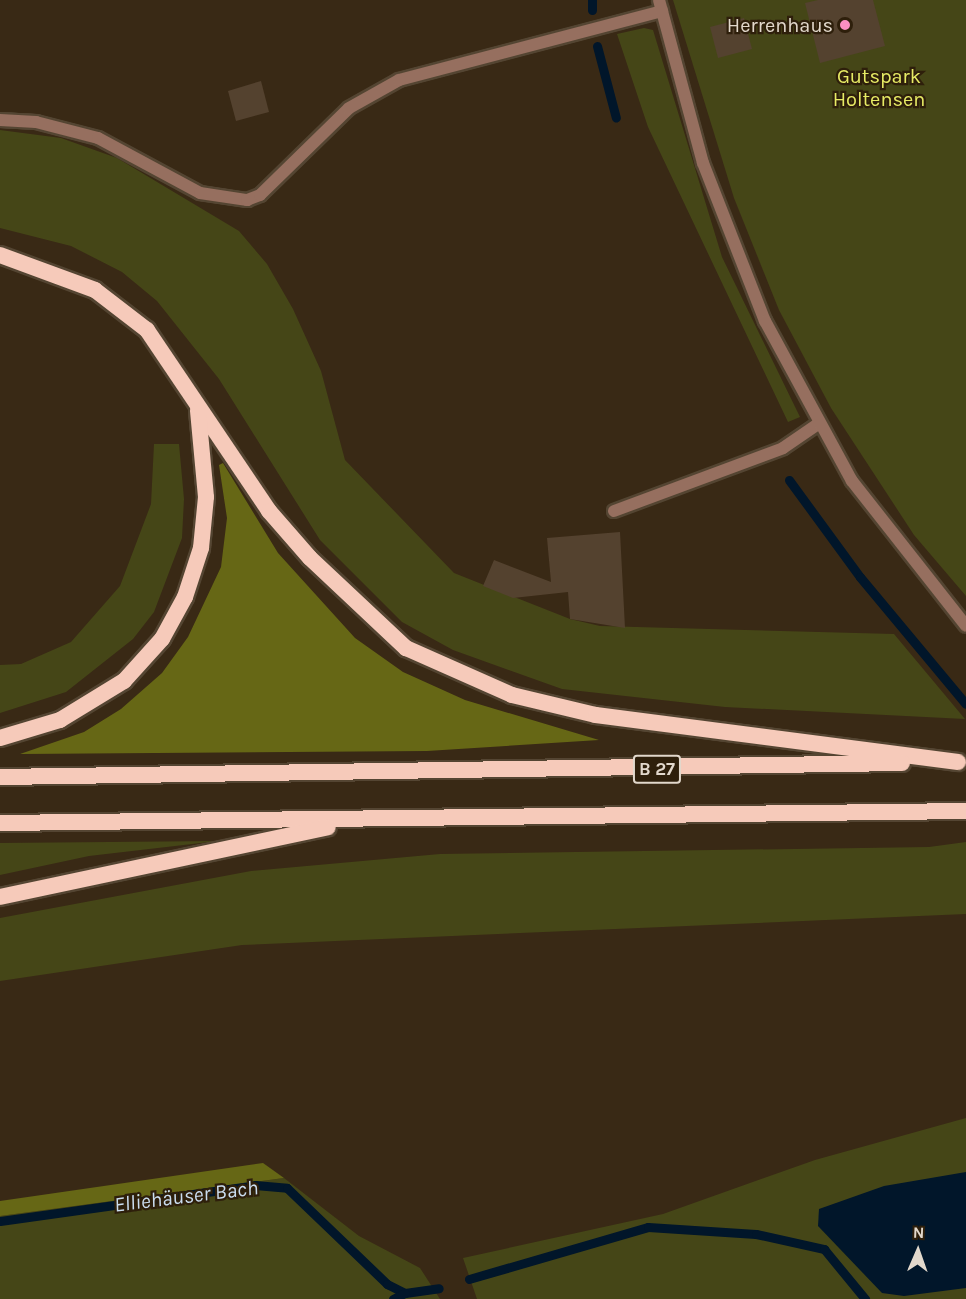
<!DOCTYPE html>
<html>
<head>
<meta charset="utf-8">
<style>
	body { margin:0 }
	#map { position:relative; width:966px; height:1299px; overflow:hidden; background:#392915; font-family:Karla,sans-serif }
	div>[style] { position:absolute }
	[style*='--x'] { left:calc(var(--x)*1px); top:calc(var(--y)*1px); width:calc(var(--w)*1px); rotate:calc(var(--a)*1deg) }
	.green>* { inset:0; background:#454617 }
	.forest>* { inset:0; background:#666715 }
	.water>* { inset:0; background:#01162a }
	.stream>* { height:9px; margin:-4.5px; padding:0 4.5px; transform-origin:4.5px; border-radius:4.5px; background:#01162a }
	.building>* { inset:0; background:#54422f }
	.roads { filter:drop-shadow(2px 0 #544532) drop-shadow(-2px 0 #544532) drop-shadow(0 2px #544532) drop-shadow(0 -2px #544532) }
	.service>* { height:12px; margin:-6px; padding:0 6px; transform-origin:6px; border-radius:6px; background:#966f5f }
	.minor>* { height:12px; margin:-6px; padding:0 6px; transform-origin:6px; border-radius:6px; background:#966f5f }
	.trunk>* { height:16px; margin:-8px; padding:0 8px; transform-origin:8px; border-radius:8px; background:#f6caba }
	.dots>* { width:16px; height:16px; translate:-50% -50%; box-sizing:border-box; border:3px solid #2e1f0b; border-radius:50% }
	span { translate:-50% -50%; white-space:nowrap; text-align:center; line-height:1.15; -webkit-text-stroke:4.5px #2e1f0b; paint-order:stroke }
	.shield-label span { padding:2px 4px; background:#2e1f0b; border:2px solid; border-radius:4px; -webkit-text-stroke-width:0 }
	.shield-label { font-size:18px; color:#e2d8cc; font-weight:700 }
	.poi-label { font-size:20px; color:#e2d8cc }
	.right { translate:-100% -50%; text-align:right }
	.park-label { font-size:20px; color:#e7eb65 }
	.water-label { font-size:21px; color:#cbddef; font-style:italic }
	.north { position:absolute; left:888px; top:1221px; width:60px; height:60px; -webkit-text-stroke:4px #2e1f0b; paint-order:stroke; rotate:2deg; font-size:16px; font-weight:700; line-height:24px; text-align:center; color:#e2d8cc }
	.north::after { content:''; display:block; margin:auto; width:21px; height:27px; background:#e2d8cc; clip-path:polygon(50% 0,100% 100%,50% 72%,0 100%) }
</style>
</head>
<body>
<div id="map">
	<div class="green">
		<div style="clip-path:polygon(673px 0,966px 0,966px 596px,914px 535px,831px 408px,779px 310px,734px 198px)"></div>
		<div style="clip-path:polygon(644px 28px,653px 30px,722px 257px,800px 417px,788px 422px,648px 127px,617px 34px)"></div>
		<div style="clip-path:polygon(0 130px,61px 138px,117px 158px,239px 231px,267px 264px,293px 309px,321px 371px,345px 460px,454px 573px,570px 619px,600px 626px,894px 634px,965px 719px,725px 707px,562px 689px,453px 650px,402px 622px,320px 540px,219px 379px,157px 301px,122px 272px,71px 246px,0 228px)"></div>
		<div style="clip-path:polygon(154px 444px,179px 444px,184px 499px,182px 538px,154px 612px,133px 639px,66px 692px,0 713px,0 665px,21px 664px,71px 642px,120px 586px,151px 504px)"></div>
		<div style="clip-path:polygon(218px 841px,89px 856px,0 875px,0 843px)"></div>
		<div style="clip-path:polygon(966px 842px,966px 914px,242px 945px,0 981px,0 918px,251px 871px,440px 854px,929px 847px)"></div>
		<div style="clip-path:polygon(966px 1118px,966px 1299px,477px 1299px,463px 1258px,663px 1214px,815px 1160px)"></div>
		<div style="clip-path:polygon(284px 1178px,359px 1236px,420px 1268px,440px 1299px,0 1299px,0 1216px)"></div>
	</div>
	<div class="forest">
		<div style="clip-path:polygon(223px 463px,278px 553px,355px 638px,403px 672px,465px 700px,599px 740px,427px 751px,20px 754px,84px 732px,121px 709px,162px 673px,188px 637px,221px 567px,227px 518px,219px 465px)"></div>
		<div style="clip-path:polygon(263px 1163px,284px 1178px,0 1216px,0 1201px)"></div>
	</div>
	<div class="water">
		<div style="clip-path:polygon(966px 1172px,966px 1288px,904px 1296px,882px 1293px,818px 1226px,819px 1209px,884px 1186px)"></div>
	</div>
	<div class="stream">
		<div style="--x:592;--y:0;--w:10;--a:90"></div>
		<div style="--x:597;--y:46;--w:74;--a:75.2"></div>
		<div style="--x:789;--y:480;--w:120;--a:53.8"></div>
		<div style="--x:860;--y:577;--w:165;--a:50.2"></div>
		<div style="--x:0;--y:1221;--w:258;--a:-8"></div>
		<div style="--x:255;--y:1185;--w:32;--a:5"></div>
		<div style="--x:287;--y:1188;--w:139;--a:43.8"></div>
		<div style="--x:387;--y:1284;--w:20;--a:27"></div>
		<div style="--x:405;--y:1293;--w:34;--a:-8"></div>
		<div style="--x:469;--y:1279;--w:186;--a:-16.2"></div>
		<div style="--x:648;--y:1227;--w:108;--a:3.7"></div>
		<div style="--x:756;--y:1234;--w:70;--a:12.4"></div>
		<div style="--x:824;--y:1249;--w:65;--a:50.6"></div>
		<div style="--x:393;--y:1299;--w:13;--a:-27"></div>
	</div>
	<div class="building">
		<div style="clip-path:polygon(818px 0,873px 0,885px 46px,820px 63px,805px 3px)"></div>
		<div style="clip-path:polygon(744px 18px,752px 49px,718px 58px,710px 27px)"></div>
		<div style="clip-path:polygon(261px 81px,269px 112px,236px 121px,228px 91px)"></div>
		<div style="clip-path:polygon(620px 532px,625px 628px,570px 619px,568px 592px,513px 598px,483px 586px,494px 560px,551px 582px,547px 538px)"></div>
	</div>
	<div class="roads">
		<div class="service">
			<div style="--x:0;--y:120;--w:36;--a:3"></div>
			<div style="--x:36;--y:122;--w:64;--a:14.5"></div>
			<div style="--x:98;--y:138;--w:116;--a:28.3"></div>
			<div style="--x:200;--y:193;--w:48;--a:8.5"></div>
			<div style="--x:247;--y:200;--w:14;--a:-21"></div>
			<div style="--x:260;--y:195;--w:124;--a:-44.3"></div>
			<div style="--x:349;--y:108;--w:57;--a:-29.2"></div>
			<div style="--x:399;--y:80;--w:272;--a:-14.7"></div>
			<div style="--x:614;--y:511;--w:180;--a:-20.4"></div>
			<div style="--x:783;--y:448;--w:42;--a:-34.4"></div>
		</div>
		<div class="minor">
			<div style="--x:659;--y:0;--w:169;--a:74.9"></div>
			<div style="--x:703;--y:163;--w:170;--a:68.6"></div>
			<div style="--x:765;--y:321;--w:182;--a:61.5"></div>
			<div style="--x:852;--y:481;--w:184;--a:51.8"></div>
		</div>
		<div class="trunk">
			<div style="--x:0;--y:255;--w:101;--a:20.2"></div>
			<div style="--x:95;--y:290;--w:66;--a:37.6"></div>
			<div style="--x:147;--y:330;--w:218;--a:56"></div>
			<div style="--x:269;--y:511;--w:62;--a:48.9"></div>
			<div style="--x:310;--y:558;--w:132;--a:43.2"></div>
			<div style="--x:406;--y:648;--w:116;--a:23.9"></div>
			<div style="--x:512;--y:695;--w:86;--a:13.4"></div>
			<div style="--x:596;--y:715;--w:365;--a:7.4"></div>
			<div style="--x:0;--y:738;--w:63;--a:-16.7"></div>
			<div style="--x:60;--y:720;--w:75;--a:-31.4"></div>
			<div style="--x:124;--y:681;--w:57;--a:-47.9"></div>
			<div style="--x:162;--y:639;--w:48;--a:-61.3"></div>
			<div style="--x:185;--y:597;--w:52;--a:-71.9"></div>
			<div style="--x:201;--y:548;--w:51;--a:-84.4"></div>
			<div style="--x:206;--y:497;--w:87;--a:-95.3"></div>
			<div style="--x:0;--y:777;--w:902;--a:-0.89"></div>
			<div style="--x:0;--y:823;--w:966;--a:-0.71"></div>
			<div style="--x:0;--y:897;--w:335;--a:-12"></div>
		</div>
	</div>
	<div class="dots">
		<div style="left:845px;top:25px;background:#fc8fc2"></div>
	</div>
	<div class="shield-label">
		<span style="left:657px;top:769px">B 27</span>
	</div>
	<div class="poi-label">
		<span class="right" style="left:833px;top:25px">Herrenhaus</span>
	</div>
	<div class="park-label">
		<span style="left:879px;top:88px">Gutspark<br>Holtensen</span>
	</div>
	<div class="water-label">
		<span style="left:186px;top:1196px;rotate:-7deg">Elliehäuser Bach</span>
	</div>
	<div class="north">N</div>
</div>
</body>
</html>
